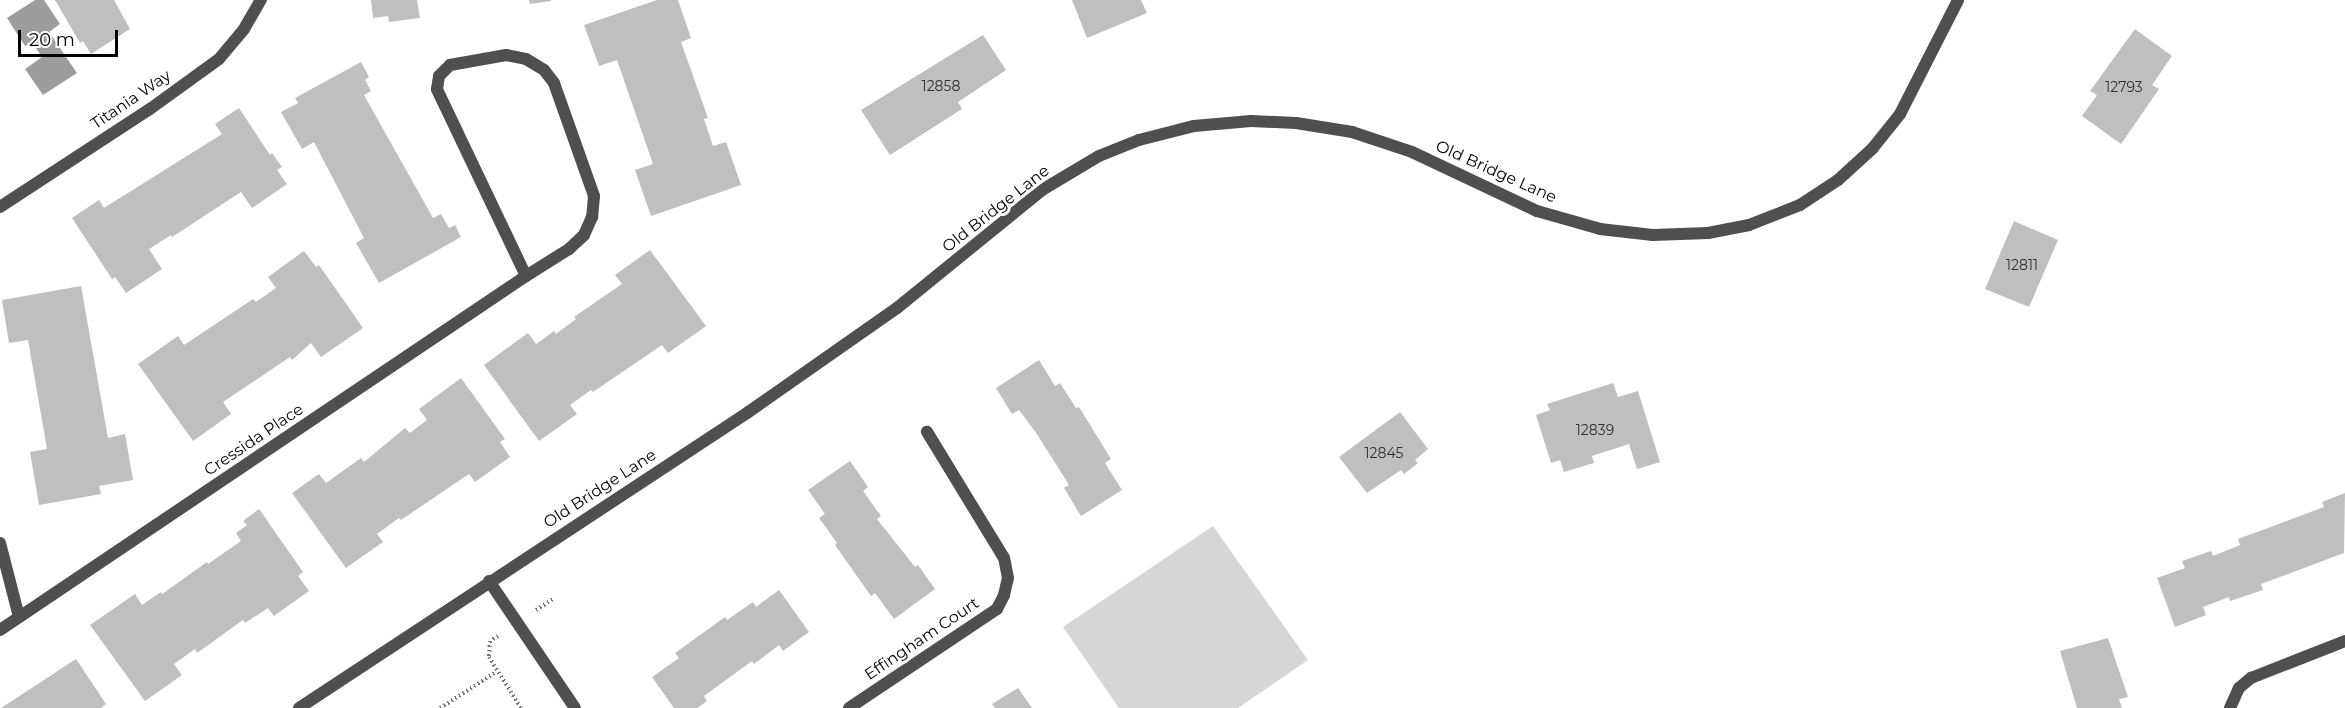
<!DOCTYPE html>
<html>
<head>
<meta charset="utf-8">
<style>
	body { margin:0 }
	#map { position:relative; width:2345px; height:708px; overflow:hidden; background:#fff; font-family:Montserrat,sans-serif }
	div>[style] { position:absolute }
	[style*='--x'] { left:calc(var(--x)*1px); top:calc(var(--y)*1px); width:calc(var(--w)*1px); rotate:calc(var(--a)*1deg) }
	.green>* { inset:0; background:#d6d6d6 }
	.water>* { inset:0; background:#9d9d9d }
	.building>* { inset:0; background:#bfbfbf }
	.path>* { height:4px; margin-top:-2px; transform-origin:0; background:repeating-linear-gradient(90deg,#717171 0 1.5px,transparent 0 4.5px) }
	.minor>* { height:12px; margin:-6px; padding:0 6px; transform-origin:6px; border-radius:6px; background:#4f4f4f }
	span { translate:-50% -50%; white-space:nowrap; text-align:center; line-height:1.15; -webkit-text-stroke:6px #fff; paint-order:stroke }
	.number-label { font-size:14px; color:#303030 }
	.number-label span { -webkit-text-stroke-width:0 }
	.street-label { font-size:16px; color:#000 }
	.scale { position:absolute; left:18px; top:30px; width:100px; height:27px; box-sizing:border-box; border:3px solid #000; border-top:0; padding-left:8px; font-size:18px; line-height:21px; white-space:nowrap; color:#000; -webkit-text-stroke:4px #fff; paint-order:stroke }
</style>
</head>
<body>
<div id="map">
	<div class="green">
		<div style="clip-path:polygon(1213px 526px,1308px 660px,1238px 708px,1119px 708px,1063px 627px)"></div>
	</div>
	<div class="water">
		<div style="clip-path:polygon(35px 0,44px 0,60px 24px,49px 32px,77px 73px,43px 95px,25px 69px,42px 57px,32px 42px,25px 46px,7px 18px)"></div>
	</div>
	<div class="building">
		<div style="clip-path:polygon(55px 0,114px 0,130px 29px,91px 54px,83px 41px,80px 43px)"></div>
		<div style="clip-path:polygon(371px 0,417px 0,420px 18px,389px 22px,388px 16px,373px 18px)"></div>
		<div style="clip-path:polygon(529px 0,551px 0,551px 1px,530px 4px)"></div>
		<div style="clip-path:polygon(657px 0,678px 0,691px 38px,681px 42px,708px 118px,704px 119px,713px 146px,726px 142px,741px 185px,651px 216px,635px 170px,653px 164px,617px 60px,599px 66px,584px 25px)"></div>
		<div style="clip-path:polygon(1072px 0,1141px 0,1147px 13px,1087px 38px)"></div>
		<div style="clip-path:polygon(2135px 29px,2172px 56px,2152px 85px,2159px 89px,2121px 144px,2082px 116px,2097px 95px,2090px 91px)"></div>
		<div style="clip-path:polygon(983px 35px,1006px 70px,958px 102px,962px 109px,890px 155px,861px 110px)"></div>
		<div style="clip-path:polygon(361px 62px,369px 77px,365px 80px,371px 91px,364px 95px,433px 218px,441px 214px,449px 228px,455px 225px,461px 237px,379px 283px,356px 243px,364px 238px,314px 142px,302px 149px,281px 112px,298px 103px,295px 98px)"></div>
		<div style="clip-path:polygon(239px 108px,270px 155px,272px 153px,282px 167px,277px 170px,287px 184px,252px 208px,241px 192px,172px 237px,171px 235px,149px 249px,162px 269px,126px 293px,115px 277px,112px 279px,72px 218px,99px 200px,104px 208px,222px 134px,215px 124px)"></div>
		<div style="clip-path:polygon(2014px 221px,2058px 240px,2029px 307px,1985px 289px)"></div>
		<div style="clip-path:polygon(650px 250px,706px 326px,668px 353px,662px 345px,593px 392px,591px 390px,570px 405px,577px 414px,539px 441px,484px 365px,528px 333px,536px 344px,554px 331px,556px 334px,576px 319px,574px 317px,622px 284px,615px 275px)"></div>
		<div style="clip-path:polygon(304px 251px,316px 267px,319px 265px,363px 328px,321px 357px,311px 343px,292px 360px,290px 357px,223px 402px,231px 414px,193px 441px,138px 364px,178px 336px,184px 345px,253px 299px,256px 302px,276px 288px,268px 277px)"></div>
		<div style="clip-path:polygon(81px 286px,108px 438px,125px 434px,133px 480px,99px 486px,101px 494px,39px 505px,30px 452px,47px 449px,28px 340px,9px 343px,2px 300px)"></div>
		<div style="clip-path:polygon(1039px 360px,1055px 386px,1060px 383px,1076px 408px,1079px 407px,1111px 459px,1105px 463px,1122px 490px,1081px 516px,1064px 488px,1069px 485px,1037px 434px,1019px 410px,1012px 414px,996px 388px)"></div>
		<div style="clip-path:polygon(461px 378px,505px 439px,500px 442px,510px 457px,475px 482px,469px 474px,401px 520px,399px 518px,377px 534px,383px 542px,346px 568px,292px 493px,319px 474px,326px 483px,361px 458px,364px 462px,405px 428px,410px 433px,427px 420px,419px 409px)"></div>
		<div style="clip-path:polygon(1613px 383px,1618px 397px,1638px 391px,1660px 462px,1637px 469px,1629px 444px,1592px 456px,1594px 463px,1564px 472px,1560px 460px,1551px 463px,1536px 415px,1550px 410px,1547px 404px)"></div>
		<div style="clip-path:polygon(1400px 412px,1428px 449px,1415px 460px,1418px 463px,1404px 474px,1401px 470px,1367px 493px,1339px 457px)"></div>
		<div style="clip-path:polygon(850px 461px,868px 487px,863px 491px,881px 516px,877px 519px,915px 567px,918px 565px,935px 589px,894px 619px,875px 593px,871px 596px,835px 545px,837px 543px,819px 518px,825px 514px,808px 490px)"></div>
		<div style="clip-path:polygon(2345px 493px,2344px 553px,2261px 584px,2263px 590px,2230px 601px,2229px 597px,2203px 607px,2206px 615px,2175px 627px,2157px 578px,2185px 568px,2182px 561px,2211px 551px,2213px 556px,2240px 545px,2238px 539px,2324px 507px,2322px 502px)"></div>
		<div style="clip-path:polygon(259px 509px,303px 572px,298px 576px,309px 591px,274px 616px,268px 608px,245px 623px,243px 620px,197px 653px,195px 649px,174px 664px,182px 675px,145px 701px,90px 625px,135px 594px,142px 605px,161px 592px,162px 594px,207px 562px,208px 564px,241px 541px,236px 533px,247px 525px,243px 521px)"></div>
		<div style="clip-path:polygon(779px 590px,809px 632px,783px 651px,779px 645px,754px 664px,752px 661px,704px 696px,707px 701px,697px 708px,674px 708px,652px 677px,679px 658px,675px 653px,725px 617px,727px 620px,753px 602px,756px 607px)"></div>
		<div style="clip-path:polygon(2108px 638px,2128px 697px,2119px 699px,2122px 708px,2077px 708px,2060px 651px)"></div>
		<div style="clip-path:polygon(76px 659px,106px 704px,101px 708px,1px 708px)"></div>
		<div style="clip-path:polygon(1018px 688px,1032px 708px,995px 708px,992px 704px)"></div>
	</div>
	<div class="path">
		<div style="--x:536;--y:610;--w:20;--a:-33"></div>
		<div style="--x:498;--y:636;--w:9;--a:148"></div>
		<div style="--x:490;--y:641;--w:16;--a:94"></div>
		<div style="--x:489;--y:657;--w:60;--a:57.9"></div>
		<div style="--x:440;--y:708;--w:67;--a:-32.7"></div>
	</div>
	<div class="minor">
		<div style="--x:506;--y:55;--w:20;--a:11"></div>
		<div style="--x:526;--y:59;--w:21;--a:31"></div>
		<div style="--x:544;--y:70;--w:16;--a:52"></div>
		<div style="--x:554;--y:83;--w:120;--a:70.5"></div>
		<div style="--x:594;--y:196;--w:21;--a:95"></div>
		<div style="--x:592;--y:217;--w:20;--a:114"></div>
		<div style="--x:584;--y:235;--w:21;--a:137"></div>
		<div style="--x:569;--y:249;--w:51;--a:147.9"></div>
		<div style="--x:526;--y:276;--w:207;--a:-115.5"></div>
		<div style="--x:437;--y:89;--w:13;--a:-81"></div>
		<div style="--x:439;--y:76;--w:16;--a:-45"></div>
		<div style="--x:450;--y:65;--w:57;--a:-10.1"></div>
		<div style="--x:0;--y:207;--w:179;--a:-33.2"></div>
		<div style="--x:150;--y:109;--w:85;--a:-35.9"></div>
		<div style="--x:219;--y:59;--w:39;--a:-50"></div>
		<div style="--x:244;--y:29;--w:34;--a:-60"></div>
		<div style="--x:0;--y:543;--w:76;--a:75.6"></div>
		<div style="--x:489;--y:581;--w:153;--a:55.9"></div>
		<div style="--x:0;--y:630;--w:634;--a:-33.94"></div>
		<div style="--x:299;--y:708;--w:536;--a:-33.36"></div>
		<div style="--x:747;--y:413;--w:183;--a:-35"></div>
		<div style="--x:897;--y:308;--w:187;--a:-39.1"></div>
		<div style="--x:1042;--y:190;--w:66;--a:-30.8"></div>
		<div style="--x:1099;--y:156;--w:43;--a:-21.8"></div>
		<div style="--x:1139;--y:140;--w:57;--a:-14.3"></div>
		<div style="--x:1194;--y:126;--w:57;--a:-5"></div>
		<div style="--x:1251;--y:121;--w:45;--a:2.5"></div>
		<div style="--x:1296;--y:123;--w:57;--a:9.1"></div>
		<div style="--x:1352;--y:132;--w:63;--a:18.4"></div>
		<div style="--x:1412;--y:152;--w:138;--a:25.3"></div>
		<div style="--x:1537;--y:211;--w:66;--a:15.9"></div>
		<div style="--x:1600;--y:229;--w:53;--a:6.5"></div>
		<div style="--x:1653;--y:235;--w:55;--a:-2.1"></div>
		<div style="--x:1708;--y:233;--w:42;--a:-11"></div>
		<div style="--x:1749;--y:225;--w:55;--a:-21.4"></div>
		<div style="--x:1800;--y:205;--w:45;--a:-33.3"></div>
		<div style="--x:1838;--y:180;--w:46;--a:-42.4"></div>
		<div style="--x:1872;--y:149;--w:45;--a:-51.3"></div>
		<div style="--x:1900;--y:114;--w:128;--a:-63"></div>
		<div style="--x:849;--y:708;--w:178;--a:-33.8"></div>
		<div style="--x:997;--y:609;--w:16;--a:-63"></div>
		<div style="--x:1004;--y:595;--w:17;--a:-77"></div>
		<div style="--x:1008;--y:578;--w:20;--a:-101"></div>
		<div style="--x:1004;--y:558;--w:148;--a:-121.4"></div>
		<div style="--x:2230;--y:708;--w:22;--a:-66"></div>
		<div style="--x:2239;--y:688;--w:16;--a:-40"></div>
		<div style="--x:2251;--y:678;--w:101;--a:-21.5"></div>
	</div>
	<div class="number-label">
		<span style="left:941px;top:86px">12858</span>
		<span style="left:2124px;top:87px">12793</span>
		<span style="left:2022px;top:265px">12811</span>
		<span style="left:1595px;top:430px">12839</span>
		<span style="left:1384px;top:453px">12845</span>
	</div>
	<div class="street-label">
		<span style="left:131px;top:100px;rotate:-34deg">Titania Way</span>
		<span style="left:1496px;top:172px;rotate:24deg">Old Bridge Lane</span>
		<span style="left:996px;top:209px;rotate:-38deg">Old Bridge Lane</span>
		<span style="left:254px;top:440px;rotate:-34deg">Cressida Place</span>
		<span style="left:600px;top:489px;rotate:-33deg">Old Bridge Lane</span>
		<span style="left:922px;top:639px;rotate:-34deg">Effingham Court</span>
	</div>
	<div class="scale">20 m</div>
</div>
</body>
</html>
